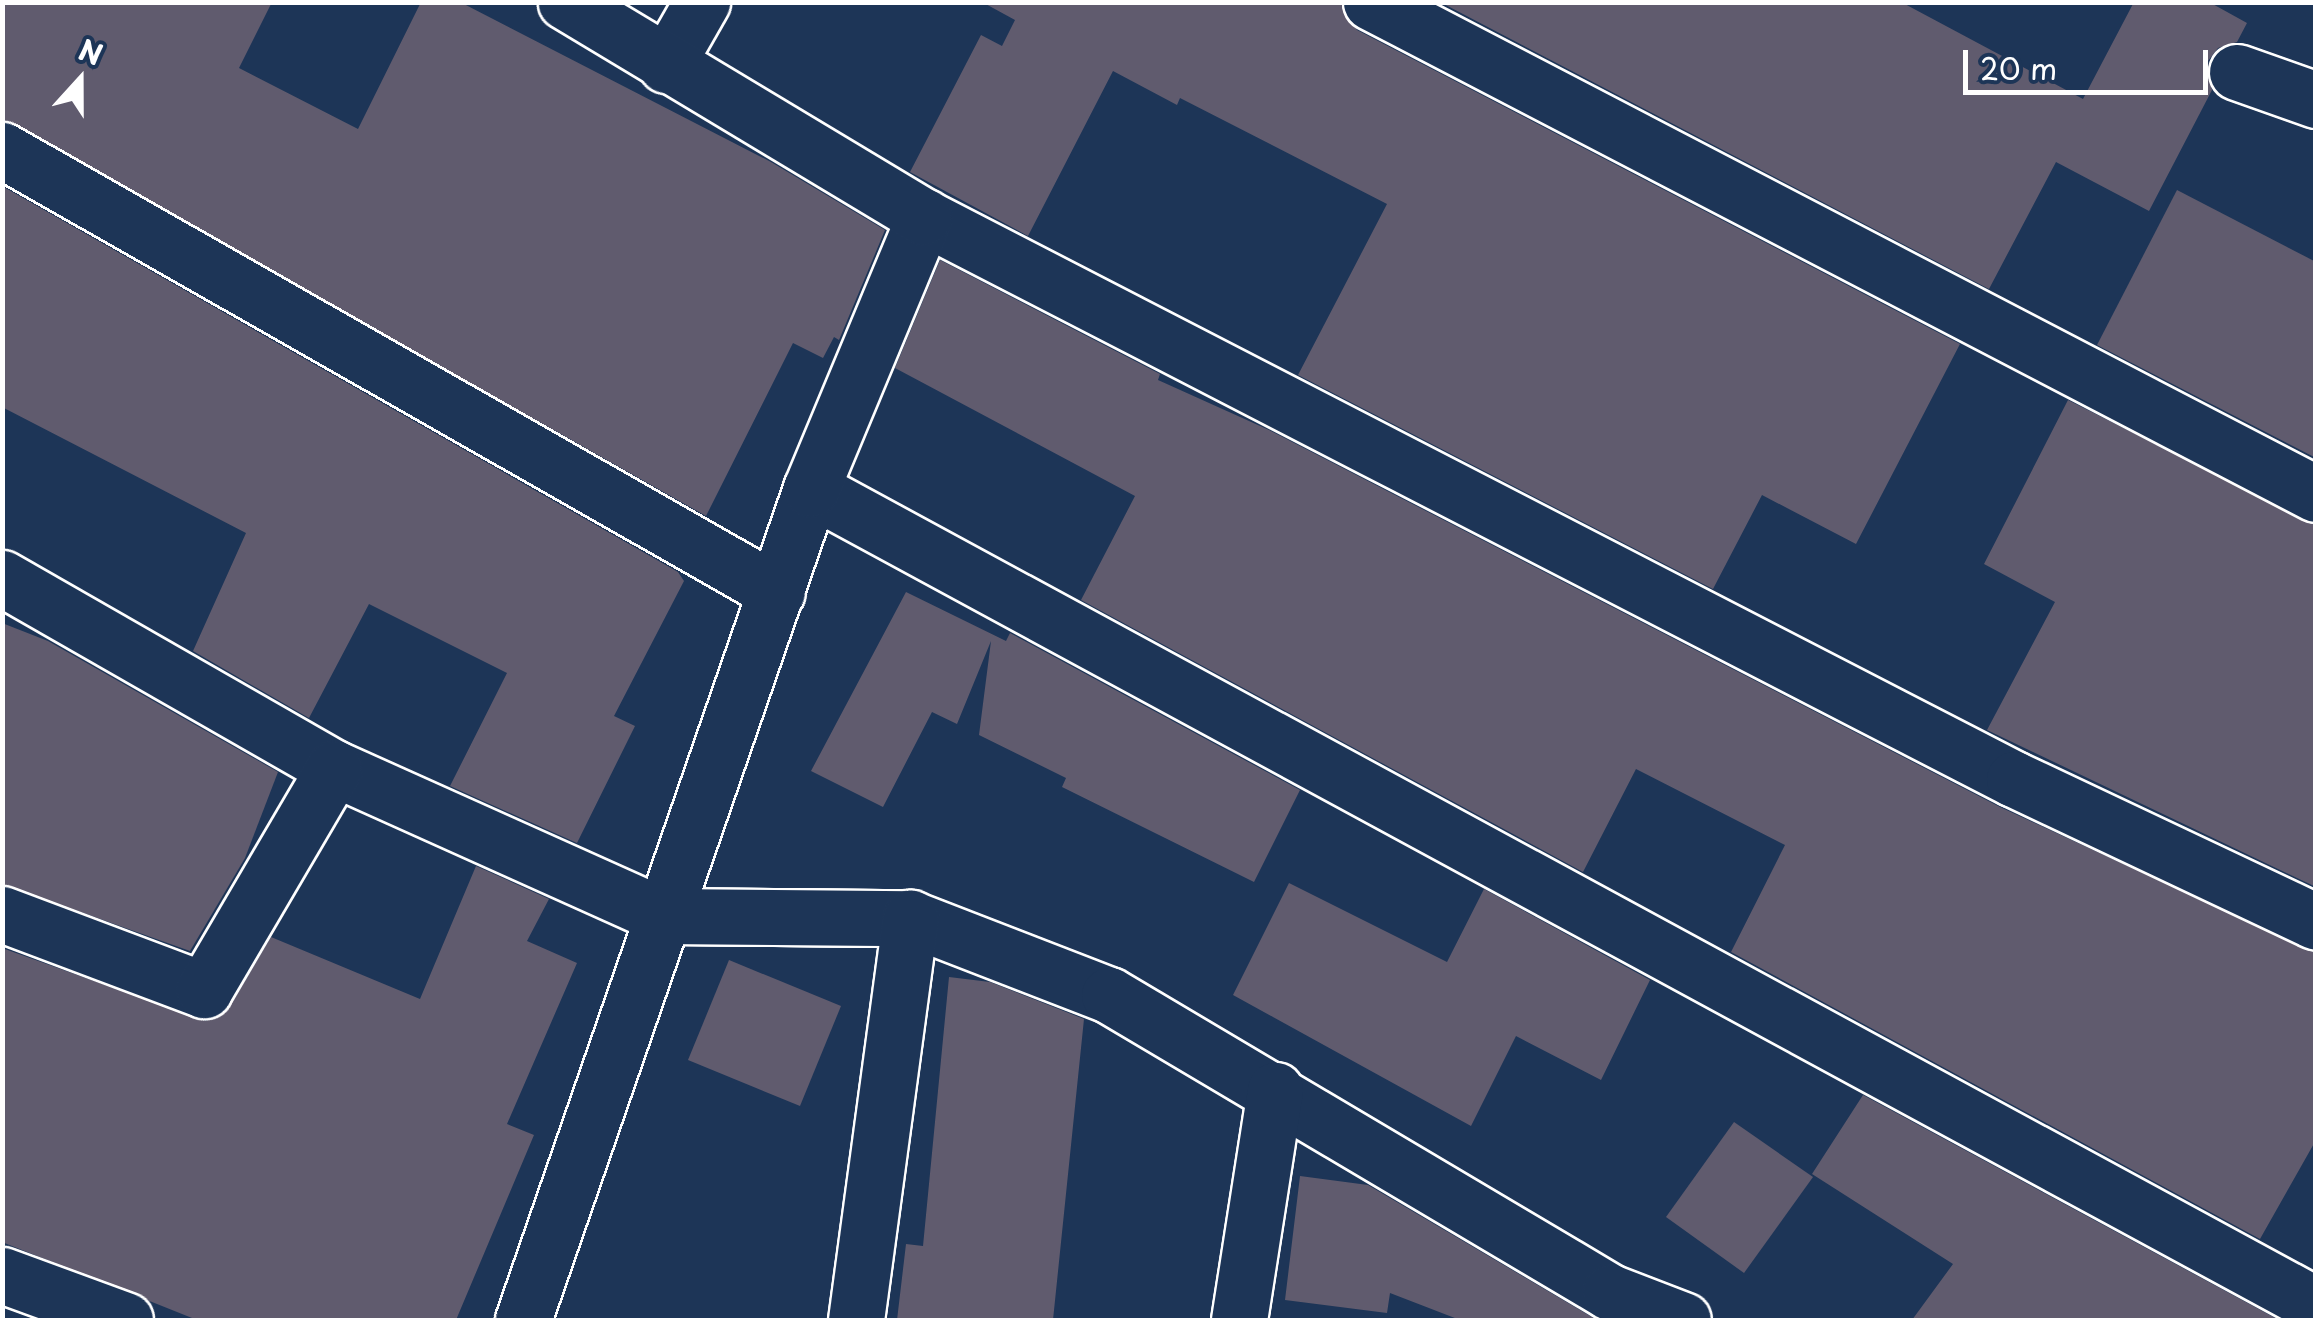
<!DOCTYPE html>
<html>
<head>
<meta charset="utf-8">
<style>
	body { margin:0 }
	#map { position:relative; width:2318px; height:1323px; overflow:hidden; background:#1d3557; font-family:"Playpen Sans",sans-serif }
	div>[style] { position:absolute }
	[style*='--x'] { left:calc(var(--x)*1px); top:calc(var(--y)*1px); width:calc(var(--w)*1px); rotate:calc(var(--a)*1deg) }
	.building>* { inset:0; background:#605b6e }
	.roads { filter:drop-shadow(2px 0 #fff) drop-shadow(-2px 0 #fff) drop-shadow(0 2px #fff) drop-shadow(0 -2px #fff) }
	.street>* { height:55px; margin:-27.5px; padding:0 27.5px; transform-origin:27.5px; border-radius:27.5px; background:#1d3557 }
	span { translate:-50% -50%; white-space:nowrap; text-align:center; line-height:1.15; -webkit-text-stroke:8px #1d3557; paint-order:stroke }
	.frame { position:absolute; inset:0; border:5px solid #fff; pointer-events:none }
	.north { position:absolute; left:30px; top:30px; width:100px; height:100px; -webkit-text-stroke:8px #1d3557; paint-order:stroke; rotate:21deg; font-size:28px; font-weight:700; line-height:40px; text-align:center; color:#fff }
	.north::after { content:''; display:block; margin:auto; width:35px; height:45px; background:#fff; clip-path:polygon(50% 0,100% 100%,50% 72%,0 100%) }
	.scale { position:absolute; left:1963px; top:50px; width:245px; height:45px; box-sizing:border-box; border:5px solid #fff; border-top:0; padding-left:12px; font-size:30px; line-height:35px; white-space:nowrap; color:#fff; -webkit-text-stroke:8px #1d3557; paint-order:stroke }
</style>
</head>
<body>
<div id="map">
	<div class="building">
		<div style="clip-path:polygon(2px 2px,272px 2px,239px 68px,358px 129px,421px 2px,460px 2px,771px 162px,885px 230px,839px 340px,834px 337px,823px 358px,793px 343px,706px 516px,2px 119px)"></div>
		<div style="clip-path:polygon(982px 2px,1340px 2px,1357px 30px,1960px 344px,1856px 544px,1762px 495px,1713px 589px,1298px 375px,1387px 204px,1180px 98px,1177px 105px,1113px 71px,1028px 236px,910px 172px,981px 35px,1002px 46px,1015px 20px)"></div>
		<div style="clip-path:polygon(1440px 2px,1901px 2px,2083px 99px,2134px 2px,2209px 2px,2247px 23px,2237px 42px,2218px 48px,2208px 61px,2212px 90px,2149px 211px,2056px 162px,1989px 289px)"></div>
		<div style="clip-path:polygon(2px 186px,678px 572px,684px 581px,614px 716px,635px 726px,577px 843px,450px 786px,507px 673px,369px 604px,309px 718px,193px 651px,246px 533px,2px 407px)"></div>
		<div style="clip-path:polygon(2177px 190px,2316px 262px,2316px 458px,2097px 345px)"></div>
		<div style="clip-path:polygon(940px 260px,1160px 374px,1158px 380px,1269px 430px,2000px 807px,2316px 953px,2316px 1140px,2260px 1239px,1731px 952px,1785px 845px,1636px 769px,1583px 872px,1081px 600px,1135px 496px,895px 368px)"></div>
		<div style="clip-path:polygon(2068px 400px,2316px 525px,2316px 887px,1987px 730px,2055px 602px,1984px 564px)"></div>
		<div style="clip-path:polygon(906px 592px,1006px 641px,1010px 633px,1300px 790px,1254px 882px,1062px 787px,1066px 778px,979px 735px,991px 641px,957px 724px,932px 712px,883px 807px,811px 771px)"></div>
		<div style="clip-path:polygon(2px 623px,48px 641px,278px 772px,245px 858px,190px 951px,2px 884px)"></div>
		<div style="clip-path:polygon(476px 866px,549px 899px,527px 941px,577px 963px,507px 1124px,534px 1135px,456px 1320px,197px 1320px,2px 1242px,2px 948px,206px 1021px,230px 1006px,271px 937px,420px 999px)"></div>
		<div style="clip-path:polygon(1289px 883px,1447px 962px,1484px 889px,1650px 980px,1601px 1080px,1516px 1036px,1471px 1126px,1233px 995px)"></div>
		<div style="clip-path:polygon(729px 960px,841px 1006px,800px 1106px,688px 1060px)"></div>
		<div style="clip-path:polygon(949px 977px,990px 982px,1084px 1019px,1053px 1320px,897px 1320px,906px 1244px,923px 1246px)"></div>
		<div style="clip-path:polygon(1863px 1095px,2279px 1320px,1912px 1320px,1953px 1264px,1812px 1174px)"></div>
		<div style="clip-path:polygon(1734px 1122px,1813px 1177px,1744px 1273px,1666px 1217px)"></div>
		<div style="clip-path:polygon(1300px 1176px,1368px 1185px,1597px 1320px,1460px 1320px,1390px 1293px,1387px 1313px,1285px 1300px)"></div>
	</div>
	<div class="roads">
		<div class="street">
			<div style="--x:1371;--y:2;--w:1065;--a:27.5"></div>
			<div style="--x:666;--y:65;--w:73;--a:-60.3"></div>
			<div style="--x:2237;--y:72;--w:84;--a:19.5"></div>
			<div style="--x:2;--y:150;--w:892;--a:29.7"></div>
			<div style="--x:924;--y:217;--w:1226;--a:27.28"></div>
			<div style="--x:2014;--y:779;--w:334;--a:25.3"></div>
			<div style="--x:811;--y:489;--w:1712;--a:28.47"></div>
			<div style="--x:2;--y:578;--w:383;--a:29.8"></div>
			<div style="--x:334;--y:768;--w:362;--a:24.2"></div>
			<div style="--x:664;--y:916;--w:246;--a:0.5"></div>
			<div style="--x:910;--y:918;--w:213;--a:21.2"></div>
			<div style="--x:1109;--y:995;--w:582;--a:30.66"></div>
			<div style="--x:1610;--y:1292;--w:78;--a:21"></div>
			<div style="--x:2;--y:914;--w:216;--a:20.6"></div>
			<div style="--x:204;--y:990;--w:257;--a:-59.6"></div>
			<div style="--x:2;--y:1275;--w:131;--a:20.1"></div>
			<div style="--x:523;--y:1320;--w:879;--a:-70.89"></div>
			<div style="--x:811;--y:489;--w:295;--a:-67.4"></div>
			<div style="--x:924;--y:217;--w:418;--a:-149"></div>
			<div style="--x:856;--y:1320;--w:406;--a:-82.3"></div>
			<div style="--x:1239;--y:1320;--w:233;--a:-81.1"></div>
		</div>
	</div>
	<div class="frame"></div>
	<div class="north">N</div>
	<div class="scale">20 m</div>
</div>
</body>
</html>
